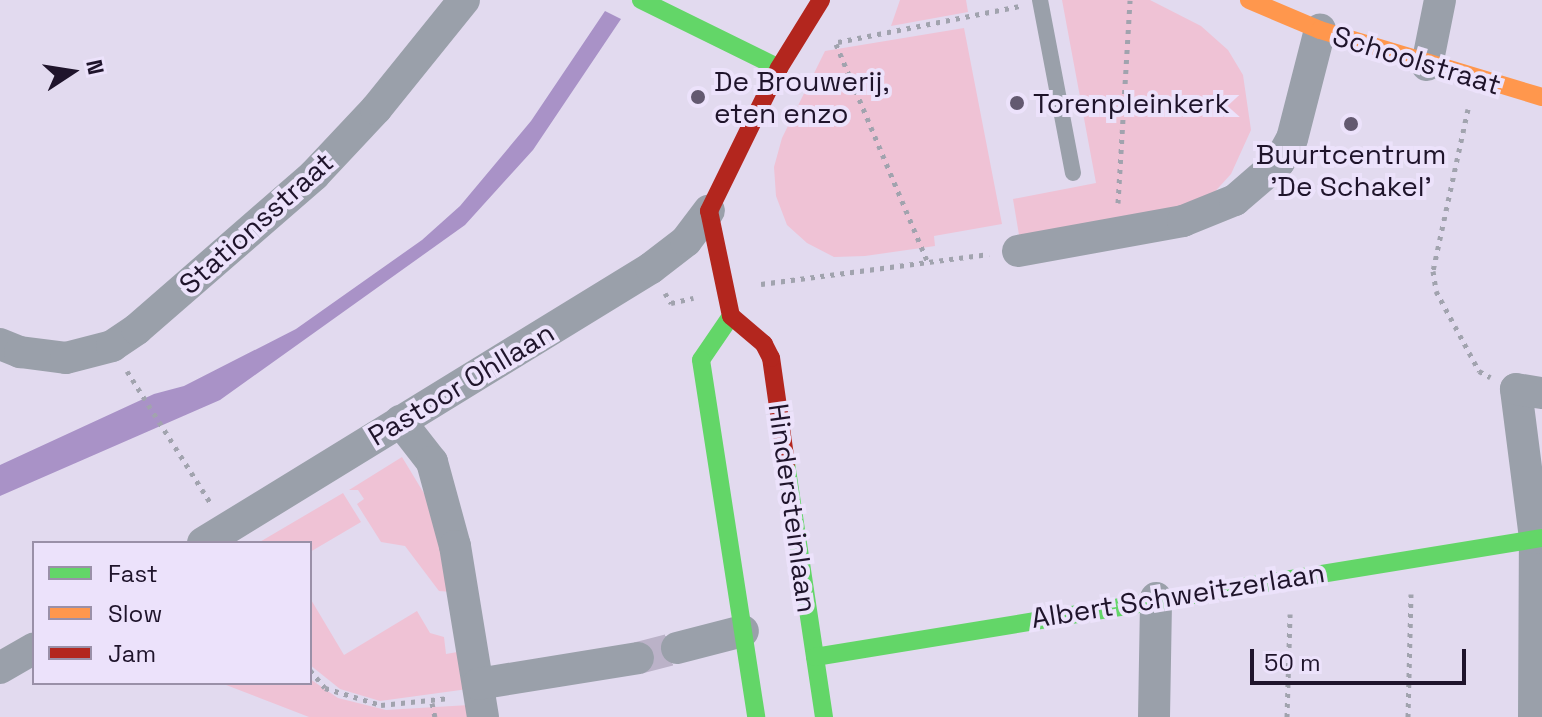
<!DOCTYPE html>
<html>
<head>
<meta charset="utf-8">
<style>
	body { margin:0 }
	#map { position:relative; width:1542px; height:717px; overflow:hidden; background:#e2daef; font-family:"Space Grotesk",sans-serif }
	div>[style] { position:absolute }
	[style*='--x'] { left:calc(var(--x)*1px); top:calc(var(--y)*1px); width:calc(var(--w)*1px); rotate:calc(var(--a)*1deg) }
	.green>* { inset:0; background:#efc2d5 }
	.water>* { inset:0; background:#a992c7 }
	.street-tunnel>* { height:32px; margin-top:-16px; transform-origin:0; background:repeating-linear-gradient(90deg,#bbb2c8 0 32px,transparent 0 48px) }
	.path>* { height:5px; margin-top:-2.5px; transform-origin:0; background:repeating-linear-gradient(90deg,#a1a3ae 0 4px,transparent 0 10px) }
	.lane>* { height:16px; margin:-8px; padding:0 8px; transform-origin:8px; border-radius:8px; background:#9aa0aa }
	.street>* { height:32px; margin:-16px; padding:0 16px; transform-origin:16px; border-radius:16px; background:#9aa0aa }
	.fast>* { height:18px; margin:-9px; padding:0 9px; transform-origin:9px; border-radius:9px; background:#63d668 }
	.slow>* { height:18px; margin:-9px; padding:0 9px; transform-origin:9px; border-radius:9px; background:#ff974d }
	.jam>* { height:18px; margin:-9px; padding:0 9px; transform-origin:9px; border-radius:9px; background:#b3261e }
	.dots>* { width:22px; height:22px; translate:-50% -50%; box-sizing:border-box; border:4px solid #ece2fb; border-radius:50% }
	span { translate:-50% -50%; white-space:nowrap; text-align:center; line-height:1.15; -webkit-text-stroke:8px #ece2fb; paint-order:stroke }
	.street-label { font-size:28px; color:#1f142b }
	.poi-label { font-size:28px; color:#1f142b }
	.left { translate:0 -50%; text-align:left }
	.legend { position:absolute; left:32px; top:541px; width:280px; height:144px; box-sizing:border-box; background:#ece2fb; border:2px solid #9a90a8; margin:0; padding:10px 14px; list-style:none; font-size:24px; color:#1f142b }
	.legend li { display:flex; align-items:center; gap:16px; height:40px }
	.legend b { width:40px; border:2px solid #9a90a8 }
	.north { position:absolute; left:32px; top:32px; width:80px; height:80px; -webkit-text-stroke:6px #ece2fb; paint-order:stroke; rotate:78deg; font-size:22px; font-weight:700; line-height:32px; text-align:center; color:#1f142b }
	.north::after { content:''; display:block; margin:auto; width:28px; height:36px; background:#1f142b; clip-path:polygon(50% 0,100% 100%,50% 72%,0 100%) }
	.scale { position:absolute; left:1250px; top:649px; width:216px; height:36px; box-sizing:border-box; border:4px solid #1f142b; border-top:0; padding-left:10px; font-size:24px; line-height:28px; white-space:nowrap; color:#1f142b; -webkit-text-stroke:6px #ece2fb; paint-order:stroke }
</style>
</head>
<body>
<div id="map">
	<div class="green">
		<div style="clip-path:polygon(900px 0,966px 0,968px 12px,891px 26px)"></div>
		<div style="clip-path:polygon(1062px 0,1150px 0,1201px 26px,1228px 50px,1243px 75px,1251px 130px,1231px 174px,1210px 197px,1188px 209px,1019px 235px,1013px 199px,1096px 183px)"></div>
		<div style="clip-path:polygon(964px 28px,1002px 224px,934px 236px,935px 246px,865px 256px,834px 257px,807px 243px,787px 225px,776px 196px,774px 167px,782px 138px,825px 51px)"></div>
		<div style="clip-path:polygon(402px 457px,425px 495px,452px 592px,439px 591px,405px 546px,381px 542px,357px 504px,364px 499px,358px 490px,349px 490px)"></div>
		<div style="clip-path:polygon(343px 493px,361px 522px,310px 552px,310px 543px,258px 543px)"></div>
		<div style="clip-path:polygon(310px 598px,344px 655px,417px 611px,430px 633px,444px 637px,446px 654px,463px 651px,468px 689px,380px 701px,340px 689px,310px 665px)"></div>
		<div style="clip-path:polygon(310px 679px,338px 698px,386px 710px,469px 705px,471px 717px,309px 717px,221px 683px,310px 683px)"></div>
	</div>
	<div class="water">
		<div style="clip-path:polygon(605px 11px,621px 19px,533px 150px,465px 225px,220px 400px,0 496px,0 465px,154px 394px,184px 386px,296px 329px,422px 240px,460px 206px,531px 121px)"></div>
	</div>
	<div class="street-tunnel">
		<div style="--x:638;--y:658;--w:40;--a:-14.4"></div>
	</div>
	<div class="path">
		<div style="--x:838;--y:42;--w:186;--a:-11.2"></div>
		<div style="--x:836;--y:44;--w:235;--a:67.2"></div>
		<div style="--x:1468;--y:109;--w:166;--a:102.2"></div>
		<div style="--x:1433;--y:271;--w:20;--a:81"></div>
		<div style="--x:1436;--y:291;--w:91;--a:61.7"></div>
		<div style="--x:1479;--y:371;--w:13;--a:29"></div>
		<div style="--x:1118;--y:203;--w:203;--a:-86.6"></div>
		<div style="--x:761;--y:284;--w:230;--a:-7.5"></div>
		<div style="--x:665;--y:293;--w:12;--a:59"></div>
		<div style="--x:671;--y:303;--w:23;--a:-13"></div>
		<div style="--x:127;--y:371;--w:157;--a:57.7"></div>
		<div style="--x:310;--y:670;--w:23;--a:50"></div>
		<div style="--x:325;--y:688;--w:59;--a:16.9"></div>
		<div style="--x:381;--y:705;--w:69;--a:-5.8"></div>
		<div style="--x:432;--y:703;--w:14;--a:78"></div>
		<div style="--x:1287;--y:717;--w:103;--a:-88.3"></div>
		<div style="--x:1408;--y:717;--w:123;--a:-88.6"></div>
	</div>
	<div class="lane">
		<div style="--x:1040;--y:0;--w:176;--a:79.2"></div>
	</div>
	<div class="street">
		<div style="--x:1427;--y:65;--w:66;--a:-78.7"></div>
		<div style="--x:1018;--y:251;--w:168;--a:-10.3"></div>
		<div style="--x:1183;--y:221;--w:56;--a:-22"></div>
		<div style="--x:1235;--y:200;--w:58;--a:-40.8"></div>
		<div style="--x:1279;--y:162;--w:26;--a:-61"></div>
		<div style="--x:1292;--y:139;--w:113;--a:-75.6"></div>
		<div style="--x:0;--y:344;--w:22;--a:22"></div>
		<div style="--x:20;--y:352;--w:46;--a:7.4"></div>
		<div style="--x:66;--y:358;--w:48;--a:-14.6"></div>
		<div style="--x:112;--y:346;--w:30;--a:-34"></div>
		<div style="--x:137;--y:329;--w:235;--a:-41"></div>
		<div style="--x:314;--y:175;--w:91;--a:-46.8"></div>
		<div style="--x:376;--y:109;--w:140;--a:-51.1"></div>
		<div style="--x:400;--y:421;--w:52;--a:52"></div>
		<div style="--x:432;--y:462;--w:87;--a:74.7"></div>
		<div style="--x:455;--y:546;--w:173;--a:80.7"></div>
		<div style="--x:203;--y:543;--w:526;--a:-31.54"></div>
		<div style="--x:651;--y:268;--w:44;--a:-37.6"></div>
		<div style="--x:686;--y:241;--w:38;--a:-53"></div>
		<div style="--x:677;--y:648;--w:68;--a:-14.4"></div>
		<div style="--x:0;--y:668;--w:39;--a:-30"></div>
		<div style="--x:478;--y:684;--w:162;--a:-9.2"></div>
		<div style="--x:1154;--y:717;--w:119;--a:-89"></div>
		<div style="--x:1534;--y:717;--w:179;--a:-89.7"></div>
		<div style="--x:1535;--y:538;--w:150;--a:-97.3"></div>
		<div style="--x:1516;--y:389;--w:26;--a:9"></div>
	</div>
	<div class="fast">
		<div style="--x:641;--y:0;--w:154;--a:26.2"></div>
		<div style="--x:731;--y:316;--w:53;--a:124.3"></div>
		<div style="--x:701;--y:360;--w:361;--a:81.2"></div>
		<div style="--x:786;--y:463;--w:257;--a:81.5"></div>
		<div style="--x:815;--y:657;--w:737;--a:-9.3"></div>
	</div>
	<div class="slow">
		<div style="--x:1249;--y:0;--w:77;--a:22.9"></div>
		<div style="--x:1320;--y:30;--w:232;--a:16.8"></div>
	</div>
	<div class="jam">
		<div style="--x:786;--y:463;--w:106;--a:-98.1"></div>
		<div style="--x:771;--y:358;--w:16;--a:-117"></div>
		<div style="--x:764;--y:344;--w:43;--a:-139.7"></div>
		<div style="--x:731;--y:316;--w:107;--a:-101.8"></div>
		<div style="--x:709;--y:211;--w:159;--a:-63.9"></div>
		<div style="--x:779;--y:68;--w:80;--a:-58.3"></div>
	</div>
	<div class="dots">
		<div style="left:698px;top:97px;background:#635970"></div>
		<div style="left:1017px;top:103px;background:#635970"></div>
		<div style="left:1351px;top:124px;background:#635970"></div>
	</div>
	<div class="street-label">
		<span style="left:1417px;top:60px;rotate:17deg">Schoolstraat</span>
		<span style="left:256px;top:223px;rotate:-42deg">Stationsstraat</span>
		<span style="left:461px;top:384px;rotate:-31deg">Pastoor Ohllaan</span>
		<span style="left:793px;top:508px;rotate:82deg">Hindersteinlaan</span>
		<span style="left:1178px;top:595px;rotate:-9deg">Albert Schweitzerlaan</span>
	</div>
	<div class="poi-label">
		<span class="left" style="left:714px;top:97px">De Brouwerij,<br>eten enzo</span>
		<span class="left" style="left:1033px;top:103px">Torenpleinkerk</span>
		<span style="left:1351px;top:170px">Buurtcentrum<br>'De Schakel'</span>
	</div>
	<ul class="legend">
	<li><b style="height:10px;background:#63d668"></b>Fast</li>
	<li><b style="height:10px;background:#ff974d"></b>Slow</li>
	<li><b style="height:10px;background:#b3261e"></b>Jam</li>
	</ul>
	<div class="north">N</div>
	<div class="scale">50 m</div>
</div>
</body>
</html>
